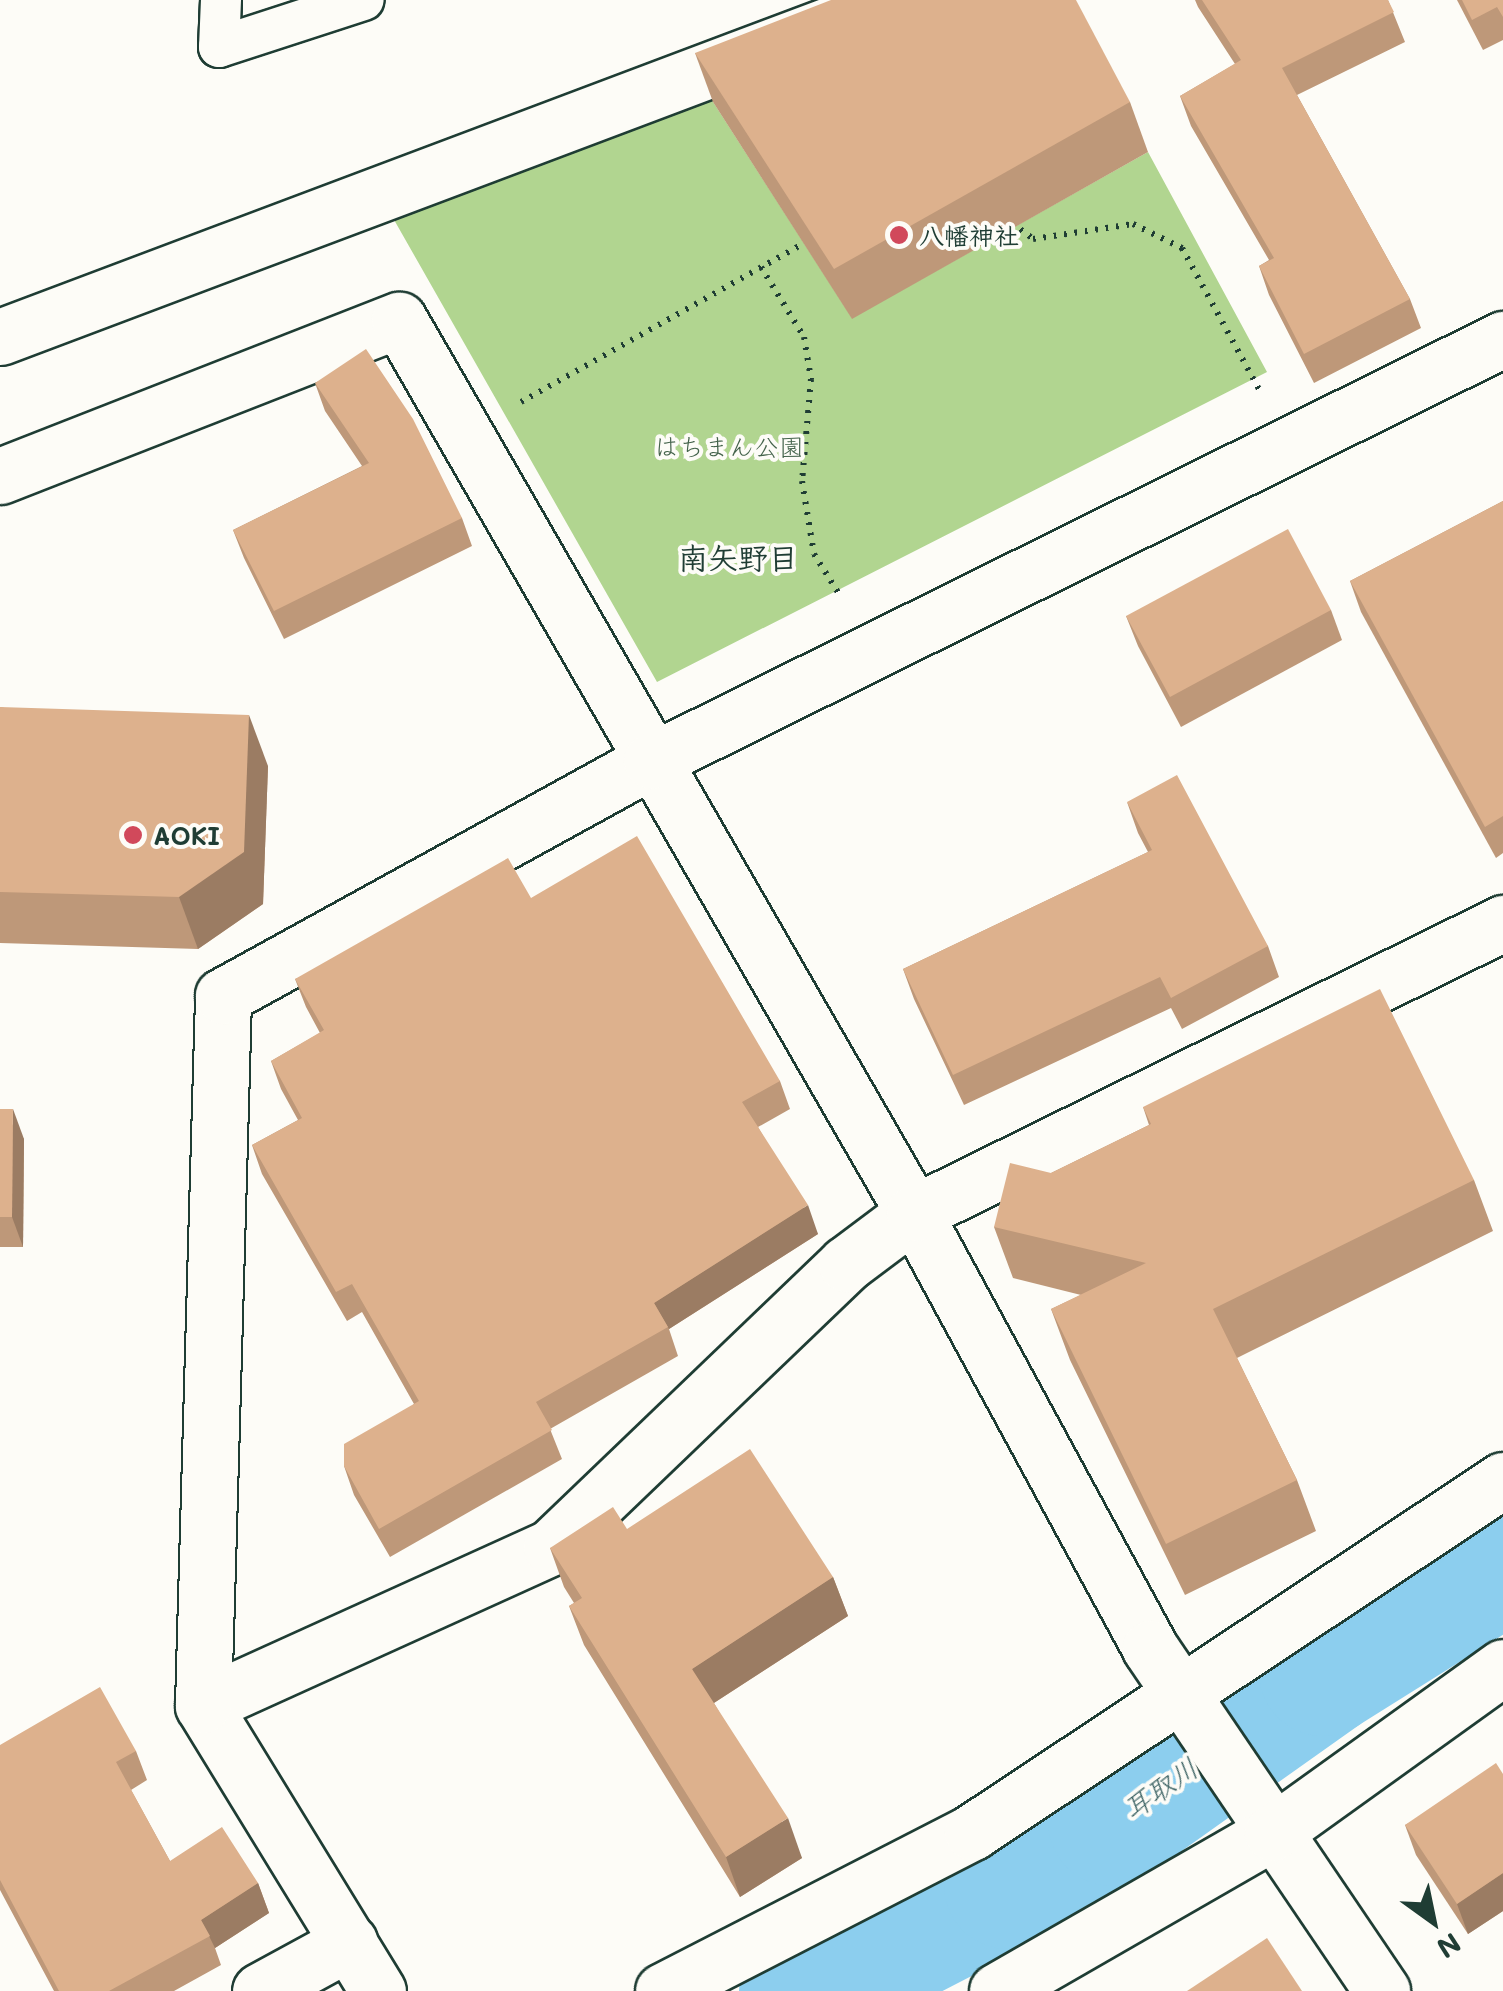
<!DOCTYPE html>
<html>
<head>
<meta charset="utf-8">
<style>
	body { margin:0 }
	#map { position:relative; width:1503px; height:1991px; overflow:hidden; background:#fdfcf7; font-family:Mali,"Klee One",sans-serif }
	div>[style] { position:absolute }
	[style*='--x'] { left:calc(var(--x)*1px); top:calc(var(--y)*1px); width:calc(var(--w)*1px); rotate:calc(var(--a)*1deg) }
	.green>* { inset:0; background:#b1d590 }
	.river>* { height:128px; margin:-64px; padding:0 64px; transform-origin:64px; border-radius:64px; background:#8cceee }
	.path>* { height:6px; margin-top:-3px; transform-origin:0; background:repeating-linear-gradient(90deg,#1f3d34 0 2.5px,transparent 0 10.5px) }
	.roads { filter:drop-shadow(2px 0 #1f3d34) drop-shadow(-2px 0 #1f3d34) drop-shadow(0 2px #1f3d34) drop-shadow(0 -2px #1f3d34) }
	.lane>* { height:40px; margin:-20px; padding:0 20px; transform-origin:20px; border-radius:20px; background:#fdfcf7 }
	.street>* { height:55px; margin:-27.5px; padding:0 27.5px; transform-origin:27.5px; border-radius:27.5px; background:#fdfcf7 }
	.wall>* { inset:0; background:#be9879 }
	.shaded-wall>* { inset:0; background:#9b7c63 }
	.building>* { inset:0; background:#ddb18d }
	.dots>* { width:28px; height:28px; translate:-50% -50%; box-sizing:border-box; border:5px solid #fdfcf7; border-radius:50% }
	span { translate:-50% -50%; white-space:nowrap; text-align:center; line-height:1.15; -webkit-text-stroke:8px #fdfcf7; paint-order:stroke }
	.poi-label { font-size:25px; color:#1f3d34; font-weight:700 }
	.left { translate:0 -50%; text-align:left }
	.park-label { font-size:25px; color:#44634b }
	.water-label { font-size:28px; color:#3a6162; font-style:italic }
	.quarter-label { font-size:30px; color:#1f3d34; font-weight:700 }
	.north { position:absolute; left:1383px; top:1871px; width:100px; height:100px; -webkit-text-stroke:8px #fdfcf7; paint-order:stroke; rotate:147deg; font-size:28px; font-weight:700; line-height:40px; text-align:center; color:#1f3d34 }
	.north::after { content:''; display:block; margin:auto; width:35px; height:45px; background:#1f3d34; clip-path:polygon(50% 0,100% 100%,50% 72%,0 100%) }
</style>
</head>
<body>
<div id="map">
	<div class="green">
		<div style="clip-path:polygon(706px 91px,852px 318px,1148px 152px,1267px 372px,657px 682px,393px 218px)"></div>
	</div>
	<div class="river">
		<div style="--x:803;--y:1991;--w:231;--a:-27.3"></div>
		<div style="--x:1008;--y:1885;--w:122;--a:-31.2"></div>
		<div style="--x:1112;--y:1822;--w:259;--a:-35.4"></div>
		<div style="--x:1323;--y:1672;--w:213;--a:-32.1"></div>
	</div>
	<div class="path">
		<div style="--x:1012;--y:223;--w:26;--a:37"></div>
		<div style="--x:1033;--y:239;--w:101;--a:-8.5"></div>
		<div style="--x:1133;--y:224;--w:55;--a:26.1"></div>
		<div style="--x:1182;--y:248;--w:161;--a:61.4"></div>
		<div style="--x:761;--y:267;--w:82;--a:58.4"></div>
		<div style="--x:804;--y:337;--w:43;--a:80.5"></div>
		<div style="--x:811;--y:379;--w:102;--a:95"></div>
		<div style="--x:802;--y:481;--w:74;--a:80.7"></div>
		<div style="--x:814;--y:554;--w:47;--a:58"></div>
		<div style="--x:521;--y:402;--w:334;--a:-29.3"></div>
	</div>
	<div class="roads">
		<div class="lane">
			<div style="--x:221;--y:0;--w:47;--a:92.4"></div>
			<div style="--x:219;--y:47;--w:152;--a:-18"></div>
		</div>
		<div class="street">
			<div style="--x:0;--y:337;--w:956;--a:-20.63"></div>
			<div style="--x:0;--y:476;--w:428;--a:-21.4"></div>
			<div style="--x:399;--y:320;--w:1031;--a:60.03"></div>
			<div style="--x:914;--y:1213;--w:495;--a:61.5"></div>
			<div style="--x:1150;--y:1648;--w:414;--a:55.9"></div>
			<div style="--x:203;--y:1705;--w:382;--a:-24.4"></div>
			<div style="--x:551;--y:1547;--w:409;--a:-43.8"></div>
			<div style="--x:846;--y:1264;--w:85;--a:-36.9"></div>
			<div style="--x:914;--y:1213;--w:657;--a:-26.21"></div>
			<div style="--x:260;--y:1991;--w:102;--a:-28.6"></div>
			<div style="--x:378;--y:1991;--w:335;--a:-121.5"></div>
			<div style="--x:203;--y:1705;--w:709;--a:-88.38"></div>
			<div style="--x:223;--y:996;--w:488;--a:-28.8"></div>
			<div style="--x:651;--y:761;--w:951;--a:-26.35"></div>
			<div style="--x:663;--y:1991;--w:348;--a:-27.2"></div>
			<div style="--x:972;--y:1832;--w:637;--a:-33.54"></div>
			<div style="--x:997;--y:1991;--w:317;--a:-29.9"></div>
			<div style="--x:1272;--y:1833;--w:284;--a:-35.7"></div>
		</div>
	</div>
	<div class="wall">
		<div style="clip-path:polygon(1195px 0,1388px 0,1405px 42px,1297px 95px,1410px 299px,1421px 328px,1314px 383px,1269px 295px,1259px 266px,1269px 260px,1191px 126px,1180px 96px,1235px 64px,1198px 7px)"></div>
		<div style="clip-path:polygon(1457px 0,1503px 0,1503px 40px,1483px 50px)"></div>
		<div style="clip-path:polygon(695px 53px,1130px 102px,1148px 152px,852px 319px,713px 102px)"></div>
		<div style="clip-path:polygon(315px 383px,462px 518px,472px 546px,284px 639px,244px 558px,233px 530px,362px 466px,325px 411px)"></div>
		<div style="clip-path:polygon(1503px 501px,1503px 853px,1496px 858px,1361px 612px,1350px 581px)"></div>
		<div style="clip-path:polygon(1331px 610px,1342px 640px,1181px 727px,1138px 646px,1126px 616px)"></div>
		<div style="clip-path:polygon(0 707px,268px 766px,263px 904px,198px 949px,0 943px)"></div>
		<div style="clip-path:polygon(1127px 802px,1268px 946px,1279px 977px,1182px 1029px,1171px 1008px,964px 1105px,914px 999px,903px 969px,1148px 852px,1138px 833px)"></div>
		<div style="clip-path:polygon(531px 898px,780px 1081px,790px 1109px,758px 1127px,818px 1234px,669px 1329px,678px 1356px,550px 1429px,562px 1459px,390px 1557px,354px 1495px,344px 1466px,414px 1404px,362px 1312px,347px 1321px,262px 1174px,252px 1145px,298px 1120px,281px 1089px,271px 1061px,320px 1033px,306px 1007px,295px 979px)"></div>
		<div style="clip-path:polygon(1143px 1107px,1474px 1180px,1493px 1231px,1237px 1358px,1297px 1480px,1316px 1531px,1185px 1595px,1070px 1360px,1051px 1309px,1081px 1295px,1013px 1278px,994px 1227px,1051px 1173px,1149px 1125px)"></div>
		<div style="clip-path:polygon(0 1109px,24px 1139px,23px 1247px,0 1247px)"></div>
		<div style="clip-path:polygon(627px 1529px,833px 1577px,848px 1616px,714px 1703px,802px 1858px,740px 1897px,584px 1645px,569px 1606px,574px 1603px,564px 1587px,550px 1548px)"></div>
		<div style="clip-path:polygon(0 1745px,136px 1751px,147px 1780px,131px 1790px,170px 1861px,258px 1883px,269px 1913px,215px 1948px,221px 1965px,174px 1991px,54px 1991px,0 1890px)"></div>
		<div style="clip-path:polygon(1503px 1774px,1503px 1911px,1468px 1934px,1416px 1855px,1405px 1825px)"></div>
	</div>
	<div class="shaded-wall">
		<div style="clip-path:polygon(249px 715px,268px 766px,263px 904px,198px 949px,179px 897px)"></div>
		<div style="clip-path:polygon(13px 1109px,24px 1139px,23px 1247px,12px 1217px)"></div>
		<div style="clip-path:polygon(808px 1205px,818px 1234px,669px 1329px,654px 1303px)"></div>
		<div style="clip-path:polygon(833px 1577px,848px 1616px,706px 1708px,692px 1669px)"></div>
		<div style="clip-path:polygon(788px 1818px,802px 1858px,740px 1897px,726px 1857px)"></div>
		<div style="clip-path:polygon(1503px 1873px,1503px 1911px,1468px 1934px,1457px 1904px)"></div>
		<div style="clip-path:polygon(258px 1883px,269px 1913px,215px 1948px,201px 1920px)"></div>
	</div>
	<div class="building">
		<div style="clip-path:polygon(831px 0,1076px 0,1130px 102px,834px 269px,695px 53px)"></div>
		<div style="clip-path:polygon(1202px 0,1388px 0,1394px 12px,1282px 68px,1410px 299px,1304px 354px,1259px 266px,1274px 258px,1180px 96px,1241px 60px)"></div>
		<div style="clip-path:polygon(1462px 0,1503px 0,1503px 17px,1497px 7px,1472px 20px)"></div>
		<div style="clip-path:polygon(366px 349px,413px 419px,462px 518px,274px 611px,233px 530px,369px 463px,315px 383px)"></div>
		<div style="clip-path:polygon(1503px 501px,1503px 816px,1485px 827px,1350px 581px)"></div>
		<div style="clip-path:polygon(1288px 529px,1331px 610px,1170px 697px,1126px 616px)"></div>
		<div style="clip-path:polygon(0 707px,249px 715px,244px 852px,179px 897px,0 892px)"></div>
		<div style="clip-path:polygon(1177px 775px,1268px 946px,1171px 998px,1160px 977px,953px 1075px,903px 969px,1152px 850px,1127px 802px)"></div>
		<div style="clip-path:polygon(637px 836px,780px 1081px,742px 1102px,808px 1205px,654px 1303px,668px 1327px,536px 1402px,552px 1430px,379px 1529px,344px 1466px,344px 1444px,419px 1401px,352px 1284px,336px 1292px,252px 1145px,302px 1118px,271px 1061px,324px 1030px,295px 979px,508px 858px,531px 898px)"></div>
		<div style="clip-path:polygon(1380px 989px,1474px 1180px,1213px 1309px,1297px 1480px,1166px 1544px,1051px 1309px,1146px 1263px,994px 1227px,1010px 1163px,1051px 1173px,1151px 1124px,1143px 1107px)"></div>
		<div style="clip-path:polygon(0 1109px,13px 1109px,12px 1217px,0 1217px)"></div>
		<div style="clip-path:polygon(750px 1449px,833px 1577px,692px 1669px,788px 1818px,726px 1857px,569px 1606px,582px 1598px,550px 1548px,613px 1507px,627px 1529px)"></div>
		<div style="clip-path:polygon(100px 1687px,136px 1751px,116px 1762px,170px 1861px,222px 1827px,258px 1883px,201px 1920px,210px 1936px,109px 1991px,59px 1991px,0 1880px,0 1745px)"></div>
		<div style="clip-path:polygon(1496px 1763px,1503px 1774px,1503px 1873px,1457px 1904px,1405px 1825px)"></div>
		<div style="clip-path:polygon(1267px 1938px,1302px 1991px,1187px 1991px)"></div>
	</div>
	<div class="dots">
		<div style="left:899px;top:235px;background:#d1495b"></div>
		<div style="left:133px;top:835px;background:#d1495b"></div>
	</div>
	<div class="poi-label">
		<span class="left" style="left:919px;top:235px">八幡神社</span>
		<span class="left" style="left:153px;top:835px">AOKI</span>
	</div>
	<div class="park-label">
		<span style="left:729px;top:446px">はちまん公園</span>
	</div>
	<div class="water-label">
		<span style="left:1160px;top:1788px;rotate:-35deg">耳取川</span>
	</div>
	<div class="quarter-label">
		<span style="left:738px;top:557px">南矢野目</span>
	</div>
	<div class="north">N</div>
</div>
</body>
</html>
